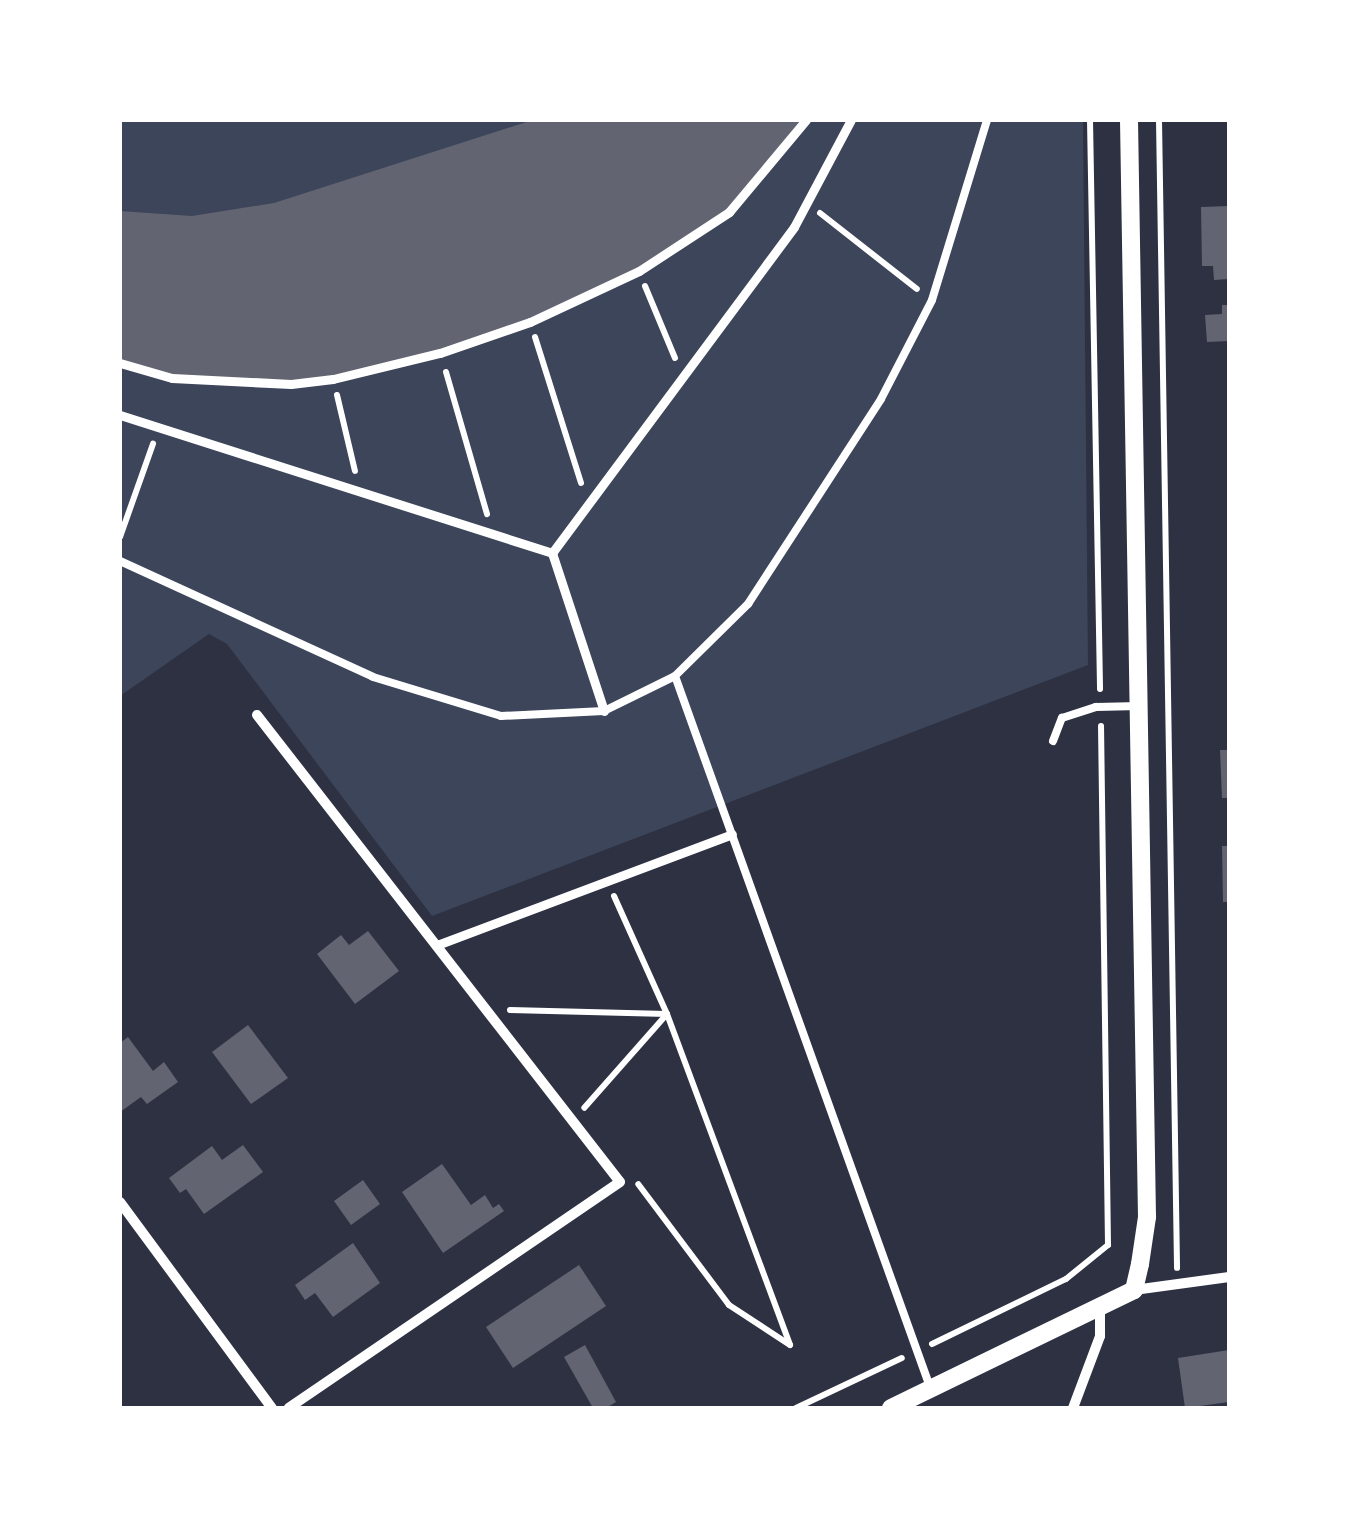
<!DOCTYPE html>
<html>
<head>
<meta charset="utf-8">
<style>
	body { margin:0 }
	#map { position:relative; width:1349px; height:1528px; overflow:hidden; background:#2d3142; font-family:"Public Sans",sans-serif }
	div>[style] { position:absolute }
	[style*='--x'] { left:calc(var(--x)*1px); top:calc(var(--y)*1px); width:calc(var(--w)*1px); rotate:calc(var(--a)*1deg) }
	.green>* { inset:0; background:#3c4559 }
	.building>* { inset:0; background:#626471 }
	.path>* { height:6px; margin:-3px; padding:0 3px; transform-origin:3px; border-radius:3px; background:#fff }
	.service>* { height:8px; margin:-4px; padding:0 4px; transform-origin:4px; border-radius:4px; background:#fff }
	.pedestrian>* { height:9px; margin:-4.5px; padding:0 4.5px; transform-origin:4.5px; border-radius:4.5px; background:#fff }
	.minor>* { height:10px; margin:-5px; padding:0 5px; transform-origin:5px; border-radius:5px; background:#fff }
	.tertiary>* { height:18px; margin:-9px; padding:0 9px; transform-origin:9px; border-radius:9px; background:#fff }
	span { translate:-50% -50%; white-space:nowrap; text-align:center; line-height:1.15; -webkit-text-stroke:8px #fff; paint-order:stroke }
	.frame { position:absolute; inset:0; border:122px solid #fff; pointer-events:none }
</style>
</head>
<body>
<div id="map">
	<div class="green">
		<div style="clip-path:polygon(120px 120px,1083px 120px,1088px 665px,432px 916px,227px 644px,209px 634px,120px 696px)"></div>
	</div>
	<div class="building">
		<div style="clip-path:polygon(533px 120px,805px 120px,729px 212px,602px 290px,440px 353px,291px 384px,172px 378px,120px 363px,120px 211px,192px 216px,274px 203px)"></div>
		<div style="clip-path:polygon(1229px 206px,1229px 279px,1214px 280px,1213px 266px,1202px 266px,1201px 207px)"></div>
		<div style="clip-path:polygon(1222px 305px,1229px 305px,1229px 341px,1207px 342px,1205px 315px,1222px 314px)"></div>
		<div style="clip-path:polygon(1220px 750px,1229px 750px,1229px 798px,1222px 798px)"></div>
		<div style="clip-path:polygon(1222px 846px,1229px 846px,1229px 902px,1223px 902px)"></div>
		<div style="clip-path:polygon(368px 931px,399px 971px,355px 1004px,317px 954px,341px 935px,349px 945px)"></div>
		<div style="clip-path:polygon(248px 1025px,288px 1078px,251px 1104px,212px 1052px)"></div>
		<div style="clip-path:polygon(128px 1037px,153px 1071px,164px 1062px,178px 1082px,147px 1104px,141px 1097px,120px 1112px,120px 1043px)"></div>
		<div style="clip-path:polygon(243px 1145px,263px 1172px,204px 1214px,186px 1189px,180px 1193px,169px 1178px,212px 1146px,222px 1160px)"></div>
		<div style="clip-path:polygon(442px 1164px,471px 1205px,485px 1195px,493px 1208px,499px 1204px,504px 1211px,443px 1253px,402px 1192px)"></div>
		<div style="clip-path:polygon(363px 1180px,380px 1204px,351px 1225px,334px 1201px)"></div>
		<div style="clip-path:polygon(353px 1243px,380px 1283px,333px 1317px,315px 1293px,305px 1300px,295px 1285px)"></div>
		<div style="clip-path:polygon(579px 1265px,606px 1306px,513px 1368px,486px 1327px)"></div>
		<div style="clip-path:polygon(585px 1345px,616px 1402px,606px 1408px,593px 1408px,564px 1357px)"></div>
		<div style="clip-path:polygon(1229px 1350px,1229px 1402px,1185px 1408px,1178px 1358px)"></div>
	</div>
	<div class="path">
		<div style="--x:1090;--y:120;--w:569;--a:88.99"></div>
		<div style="--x:1159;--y:120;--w:1148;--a:89.1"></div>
		<div style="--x:820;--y:213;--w:123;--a:38.1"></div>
		<div style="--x:645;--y:286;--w:78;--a:67.4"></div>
		<div style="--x:535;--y:337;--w:153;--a:72.5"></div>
		<div style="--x:446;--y:372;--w:148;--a:73.9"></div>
		<div style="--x:337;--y:395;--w:78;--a:76.7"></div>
		<div style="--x:120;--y:537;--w:99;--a:-70.5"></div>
		<div style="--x:614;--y:896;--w:129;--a:65.8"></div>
		<div style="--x:667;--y:1014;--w:353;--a:69.6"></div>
		<div style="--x:790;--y:1345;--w:73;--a:-146.7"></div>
		<div style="--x:729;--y:1305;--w:151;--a:-126.9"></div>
		<div style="--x:510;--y:1010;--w:157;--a:1.5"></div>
		<div style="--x:667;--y:1014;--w:125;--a:131.4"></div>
		<div style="--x:932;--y:1344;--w:149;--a:-25.9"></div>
		<div style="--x:1066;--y:1279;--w:54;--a:-39"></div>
		<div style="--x:1108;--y:1245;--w:519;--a:-90.77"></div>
		<div style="--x:796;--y:1408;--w:117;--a:-25.3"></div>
	</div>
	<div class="service">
		<div style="--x:120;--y:561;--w:278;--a:24.6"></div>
		<div style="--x:373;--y:677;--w:134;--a:16.9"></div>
		<div style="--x:501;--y:716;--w:103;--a:-2.8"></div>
		<div style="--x:604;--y:711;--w:79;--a:-26.2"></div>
		<div style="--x:675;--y:676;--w:103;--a:-44.6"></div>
		<div style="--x:748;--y:604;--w:244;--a:-57"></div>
		<div style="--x:881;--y:399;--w:111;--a:-62.7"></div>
		<div style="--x:932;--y:300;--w:188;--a:-73"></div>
		<div style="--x:675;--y:676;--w:755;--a:70.27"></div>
		<div style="--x:1053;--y:741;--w:25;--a:-69"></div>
		<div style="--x:1062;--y:718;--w:36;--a:-18"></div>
		<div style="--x:1096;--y:707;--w:43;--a:-1.3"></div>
	</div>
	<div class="pedestrian">
		<div style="--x:120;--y:363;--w:54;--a:16.1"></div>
		<div style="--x:172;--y:378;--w:119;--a:2.9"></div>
		<div style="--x:291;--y:384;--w:42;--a:-6.8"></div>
		<div style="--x:333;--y:379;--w:110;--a:-13.7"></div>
		<div style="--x:440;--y:353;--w:95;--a:-19"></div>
		<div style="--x:530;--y:322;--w:120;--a:-25.1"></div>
		<div style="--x:639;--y:271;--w:108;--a:-33.2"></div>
		<div style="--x:729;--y:212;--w:120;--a:-50.1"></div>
		<div style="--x:120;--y:415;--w:454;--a:17.7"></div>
		<div style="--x:604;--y:711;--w:166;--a:-108.2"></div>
		<div style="--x:552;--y:553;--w:406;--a:-53.4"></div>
		<div style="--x:794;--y:227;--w:121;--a:-62"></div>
		<div style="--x:437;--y:945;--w:315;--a:-20.6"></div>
	</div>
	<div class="minor">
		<div style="--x:257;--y:715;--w:591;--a:52.14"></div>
		<div style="--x:620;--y:1182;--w:401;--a:145.7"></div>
		<div style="--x:120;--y:1202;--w:256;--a:53.6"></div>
		<div style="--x:1134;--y:1290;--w:96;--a:-7.8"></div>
		<div style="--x:1073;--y:1408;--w:77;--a:-69.4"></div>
		<div style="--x:1100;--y:1336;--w:29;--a:-90"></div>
	</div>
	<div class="tertiary">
		<div style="--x:891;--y:1408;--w:270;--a:-25.9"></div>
		<div style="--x:1134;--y:1290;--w:27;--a:-77"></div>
		<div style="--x:1140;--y:1264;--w:48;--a:-81.5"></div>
		<div style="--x:1147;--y:1217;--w:1097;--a:-90.94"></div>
	</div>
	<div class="frame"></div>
</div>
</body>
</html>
